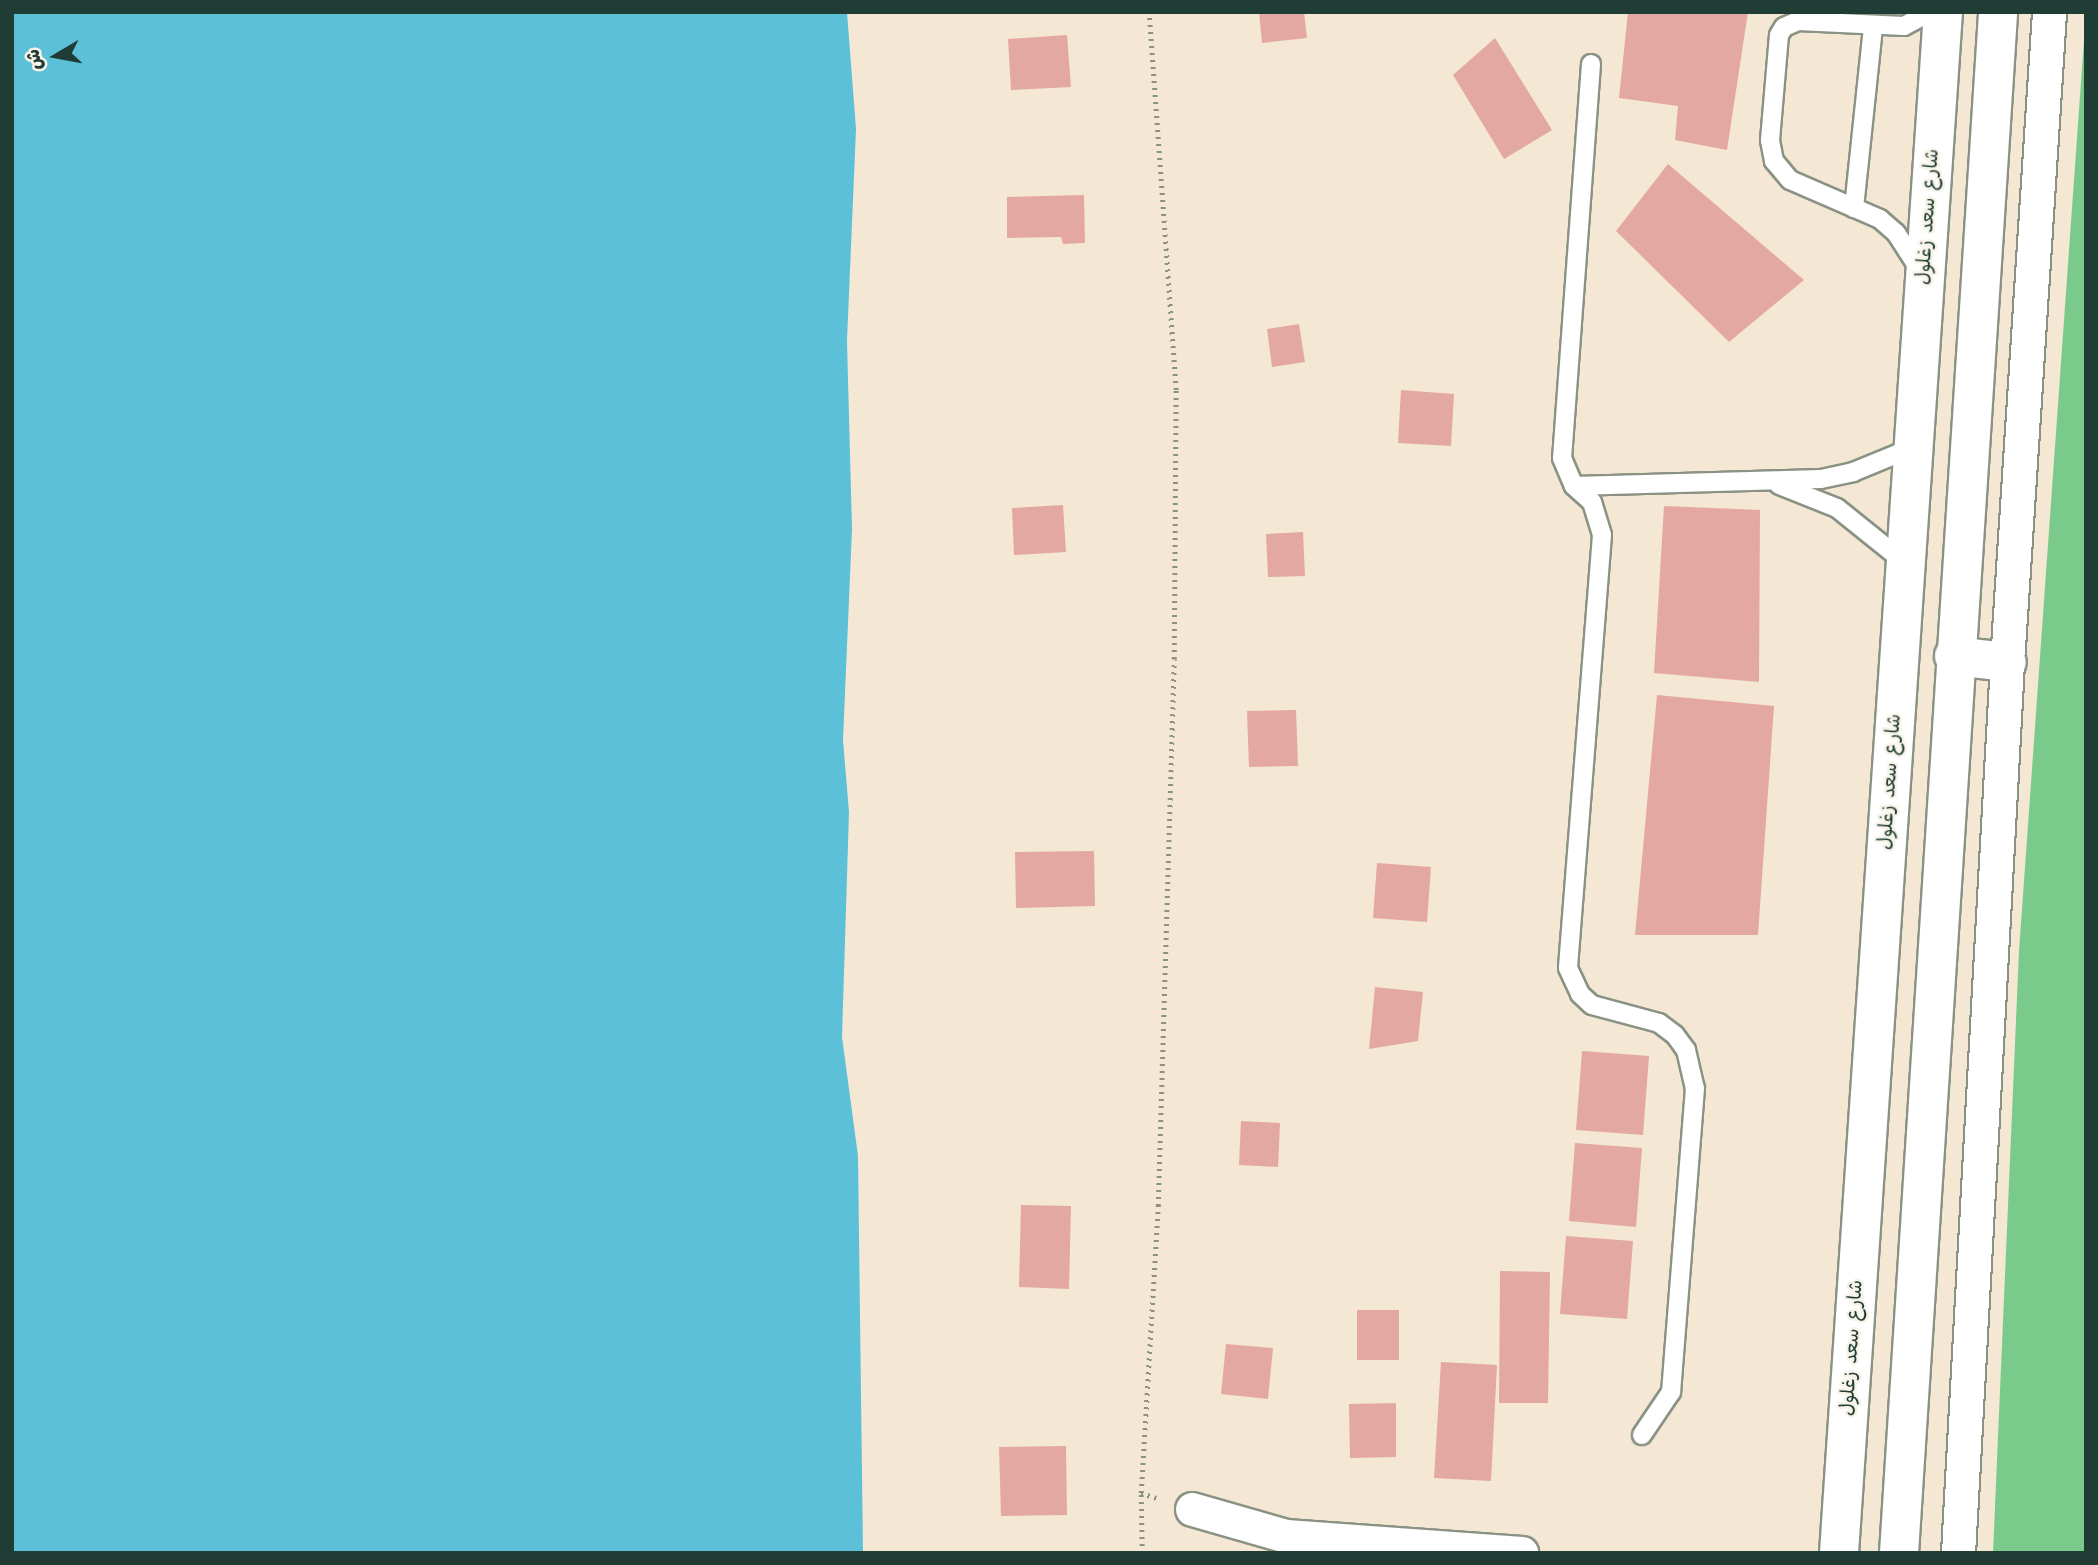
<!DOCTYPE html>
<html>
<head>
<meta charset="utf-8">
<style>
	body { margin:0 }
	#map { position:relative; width:2098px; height:1565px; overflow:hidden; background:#f4e7d3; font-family:Kalam,"Playpen Sans Arabic",sans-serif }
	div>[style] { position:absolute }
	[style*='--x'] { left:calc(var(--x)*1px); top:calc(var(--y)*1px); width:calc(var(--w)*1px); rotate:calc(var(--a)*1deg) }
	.green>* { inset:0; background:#7acb8b }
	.water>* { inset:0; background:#5bc0d8 }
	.building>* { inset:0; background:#e3a9a0 }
	.path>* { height:4.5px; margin-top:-2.25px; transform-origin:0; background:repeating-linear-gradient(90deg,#8a9284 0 2px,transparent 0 7px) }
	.roads { filter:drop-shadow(2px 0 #8a9284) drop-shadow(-2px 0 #8a9284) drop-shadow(0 2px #8a9284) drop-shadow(0 -2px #8a9284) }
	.service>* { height:18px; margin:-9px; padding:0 9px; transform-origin:9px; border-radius:9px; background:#fff }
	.minor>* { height:33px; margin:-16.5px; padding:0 16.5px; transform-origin:16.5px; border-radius:16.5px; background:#fff }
	.primary>* { height:38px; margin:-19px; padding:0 19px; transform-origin:19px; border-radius:19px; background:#fff }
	span { translate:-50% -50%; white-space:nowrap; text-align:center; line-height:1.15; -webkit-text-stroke:5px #f7f3e8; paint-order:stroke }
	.street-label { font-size:19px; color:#1f3d34 }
	.frame { position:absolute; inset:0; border:14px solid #1f3d34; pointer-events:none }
	.north { position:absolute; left:21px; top:21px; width:70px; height:70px; -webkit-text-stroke:5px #f7f3e8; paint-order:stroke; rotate:260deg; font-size:19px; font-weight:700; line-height:28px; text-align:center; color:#1f3d34 }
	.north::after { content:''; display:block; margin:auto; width:24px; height:32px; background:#1f3d34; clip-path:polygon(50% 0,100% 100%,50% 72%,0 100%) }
</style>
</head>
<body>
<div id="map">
	<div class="green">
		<div style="clip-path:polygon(2086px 12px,2086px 1553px,1993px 1553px,2019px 951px)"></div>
	</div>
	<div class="water">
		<div style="clip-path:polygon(12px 12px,847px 12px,856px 129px,847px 341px,852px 529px,843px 740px,849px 812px,842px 1037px,858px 1156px,863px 1553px,12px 1553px)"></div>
	</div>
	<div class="building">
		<div style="clip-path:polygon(1259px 12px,1304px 12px,1307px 38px,1262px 43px)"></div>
		<div style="clip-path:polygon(1628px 12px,1748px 12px,1727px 150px,1675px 140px,1678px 106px,1619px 98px)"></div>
		<div style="clip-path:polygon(1067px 35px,1071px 87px,1011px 90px,1008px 39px)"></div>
		<div style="clip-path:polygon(1495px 38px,1552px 130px,1504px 159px,1453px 75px)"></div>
		<div style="clip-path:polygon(1668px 164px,1804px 280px,1729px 342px,1616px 231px)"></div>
		<div style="clip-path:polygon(1084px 195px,1085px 243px,1063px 244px,1061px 237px,1007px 238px,1007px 197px)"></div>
		<div style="clip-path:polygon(1299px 324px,1305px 362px,1272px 367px,1267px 329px)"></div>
		<div style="clip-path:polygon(1401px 390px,1454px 394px,1451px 446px,1398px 443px)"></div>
		<div style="clip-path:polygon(1063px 505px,1066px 552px,1014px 555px,1012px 508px)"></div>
		<div style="clip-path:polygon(1664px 506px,1760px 510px,1759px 682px,1654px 673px)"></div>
		<div style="clip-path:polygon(1303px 532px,1305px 576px,1268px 577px,1266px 534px)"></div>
		<div style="clip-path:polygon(1657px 695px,1774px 706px,1758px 935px,1635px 935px)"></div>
		<div style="clip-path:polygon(1296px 710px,1298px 766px,1249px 767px,1247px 711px)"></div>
		<div style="clip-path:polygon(1094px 851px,1095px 906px,1016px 908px,1015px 852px)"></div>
		<div style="clip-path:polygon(1377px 863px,1431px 867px,1427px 922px,1373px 918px)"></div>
		<div style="clip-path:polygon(1375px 987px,1423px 992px,1418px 1041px,1369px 1049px)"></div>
		<div style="clip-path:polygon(1582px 1051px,1649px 1056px,1643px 1135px,1576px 1130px)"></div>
		<div style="clip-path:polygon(1241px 1121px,1280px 1123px,1278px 1167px,1239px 1165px)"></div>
		<div style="clip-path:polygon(1575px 1143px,1642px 1148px,1636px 1227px,1569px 1221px)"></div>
		<div style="clip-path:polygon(1021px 1205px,1071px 1206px,1069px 1289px,1019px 1287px)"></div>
		<div style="clip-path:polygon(1566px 1236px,1633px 1241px,1627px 1319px,1560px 1314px)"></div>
		<div style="clip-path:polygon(1500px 1271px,1550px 1272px,1548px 1403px,1499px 1403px)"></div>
		<div style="clip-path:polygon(1357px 1310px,1399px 1310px,1399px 1360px,1357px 1360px)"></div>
		<div style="clip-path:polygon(1226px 1344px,1273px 1348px,1268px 1399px,1221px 1394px)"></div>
		<div style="clip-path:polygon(1441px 1362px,1497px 1365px,1491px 1481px,1434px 1478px)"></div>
		<div style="clip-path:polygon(1396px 1403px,1396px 1457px,1350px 1458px,1349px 1404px)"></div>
		<div style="clip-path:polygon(1066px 1446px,1067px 1515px,1001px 1516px,999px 1447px)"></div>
	</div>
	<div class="path">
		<div style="--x:1141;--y:1493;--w:20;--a:18"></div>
		<div style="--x:1142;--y:1553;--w:60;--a:-91"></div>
		<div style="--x:1141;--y:1493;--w:288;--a:-86.6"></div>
		<div style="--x:1158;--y:1206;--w:547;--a:-88.32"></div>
		<div style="--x:1174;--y:659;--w:269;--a:-89.6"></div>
		<div style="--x:1176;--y:390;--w:379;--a:-94.1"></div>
	</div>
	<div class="roads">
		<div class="service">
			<div style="--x:1591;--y:64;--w:395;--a:94.2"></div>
			<div style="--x:1562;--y:458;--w:30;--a:67"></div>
			<div style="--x:1574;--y:486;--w:24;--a:42"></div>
			<div style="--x:1592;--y:502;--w:34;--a:73"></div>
			<div style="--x:1602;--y:535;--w:434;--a:94.5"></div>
			<div style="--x:1568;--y:968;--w:29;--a:65"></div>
			<div style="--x:1580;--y:994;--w:16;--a:43"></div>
			<div style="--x:1592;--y:1005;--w:69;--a:15"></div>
			<div style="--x:1659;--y:1023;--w:20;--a:37"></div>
			<div style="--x:1675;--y:1035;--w:19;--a:54"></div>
			<div style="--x:1686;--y:1050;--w:39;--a:77"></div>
			<div style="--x:1695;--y:1088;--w:305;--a:94.5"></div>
			<div style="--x:1671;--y:1392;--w:52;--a:124"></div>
			<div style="--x:1854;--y:208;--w:183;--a:-84"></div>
			<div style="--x:1918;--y:267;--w:40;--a:-122.9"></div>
			<div style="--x:1896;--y:233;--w:21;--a:-139"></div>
			<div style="--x:1880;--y:219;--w:98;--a:-156.6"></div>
			<div style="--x:1790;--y:180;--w:25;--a:-130"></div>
			<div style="--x:1774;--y:161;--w:21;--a:-101"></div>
			<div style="--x:1770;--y:140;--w:105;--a:-85.1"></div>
			<div style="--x:1779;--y:35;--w:9;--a:-58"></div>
			<div style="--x:1784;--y:27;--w:15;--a:-23"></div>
			<div style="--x:1798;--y:21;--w:106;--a:2.7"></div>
			<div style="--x:1904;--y:26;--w:30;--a:-28"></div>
			<div style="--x:1779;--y:485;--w:62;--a:21.6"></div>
			<div style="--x:1837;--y:508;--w:85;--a:38.8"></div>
			<div style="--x:1574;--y:486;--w:247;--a:-1.6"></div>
			<div style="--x:1821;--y:479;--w:33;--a:-12"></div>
			<div style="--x:1853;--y:472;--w:66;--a:-22.3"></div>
		</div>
		<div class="minor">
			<div style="--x:1192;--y:1509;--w:98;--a:16"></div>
			<div style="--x:1286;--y:1536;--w:236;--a:4.1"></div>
			<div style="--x:1958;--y:1553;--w:892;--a:-86.85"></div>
			<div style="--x:2007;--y:662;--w:651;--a:-86.3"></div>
		</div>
		<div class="primary">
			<div style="--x:1954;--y:656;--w:53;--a:6.5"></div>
			<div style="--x:1839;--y:1553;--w:1545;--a:-86.14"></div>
			<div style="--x:1899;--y:1553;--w:1544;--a:-86.32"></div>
		</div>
	</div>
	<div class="street-label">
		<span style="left:1929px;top:217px;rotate:-86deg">شارع سعد زغلول</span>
		<span style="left:1891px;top:782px;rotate:-86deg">شارع سعد زغلول</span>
		<span style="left:1853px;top:1348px;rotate:-86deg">شارع سعد زغلول</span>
	</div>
	<div class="frame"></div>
	<div class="north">ش</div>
</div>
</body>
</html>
